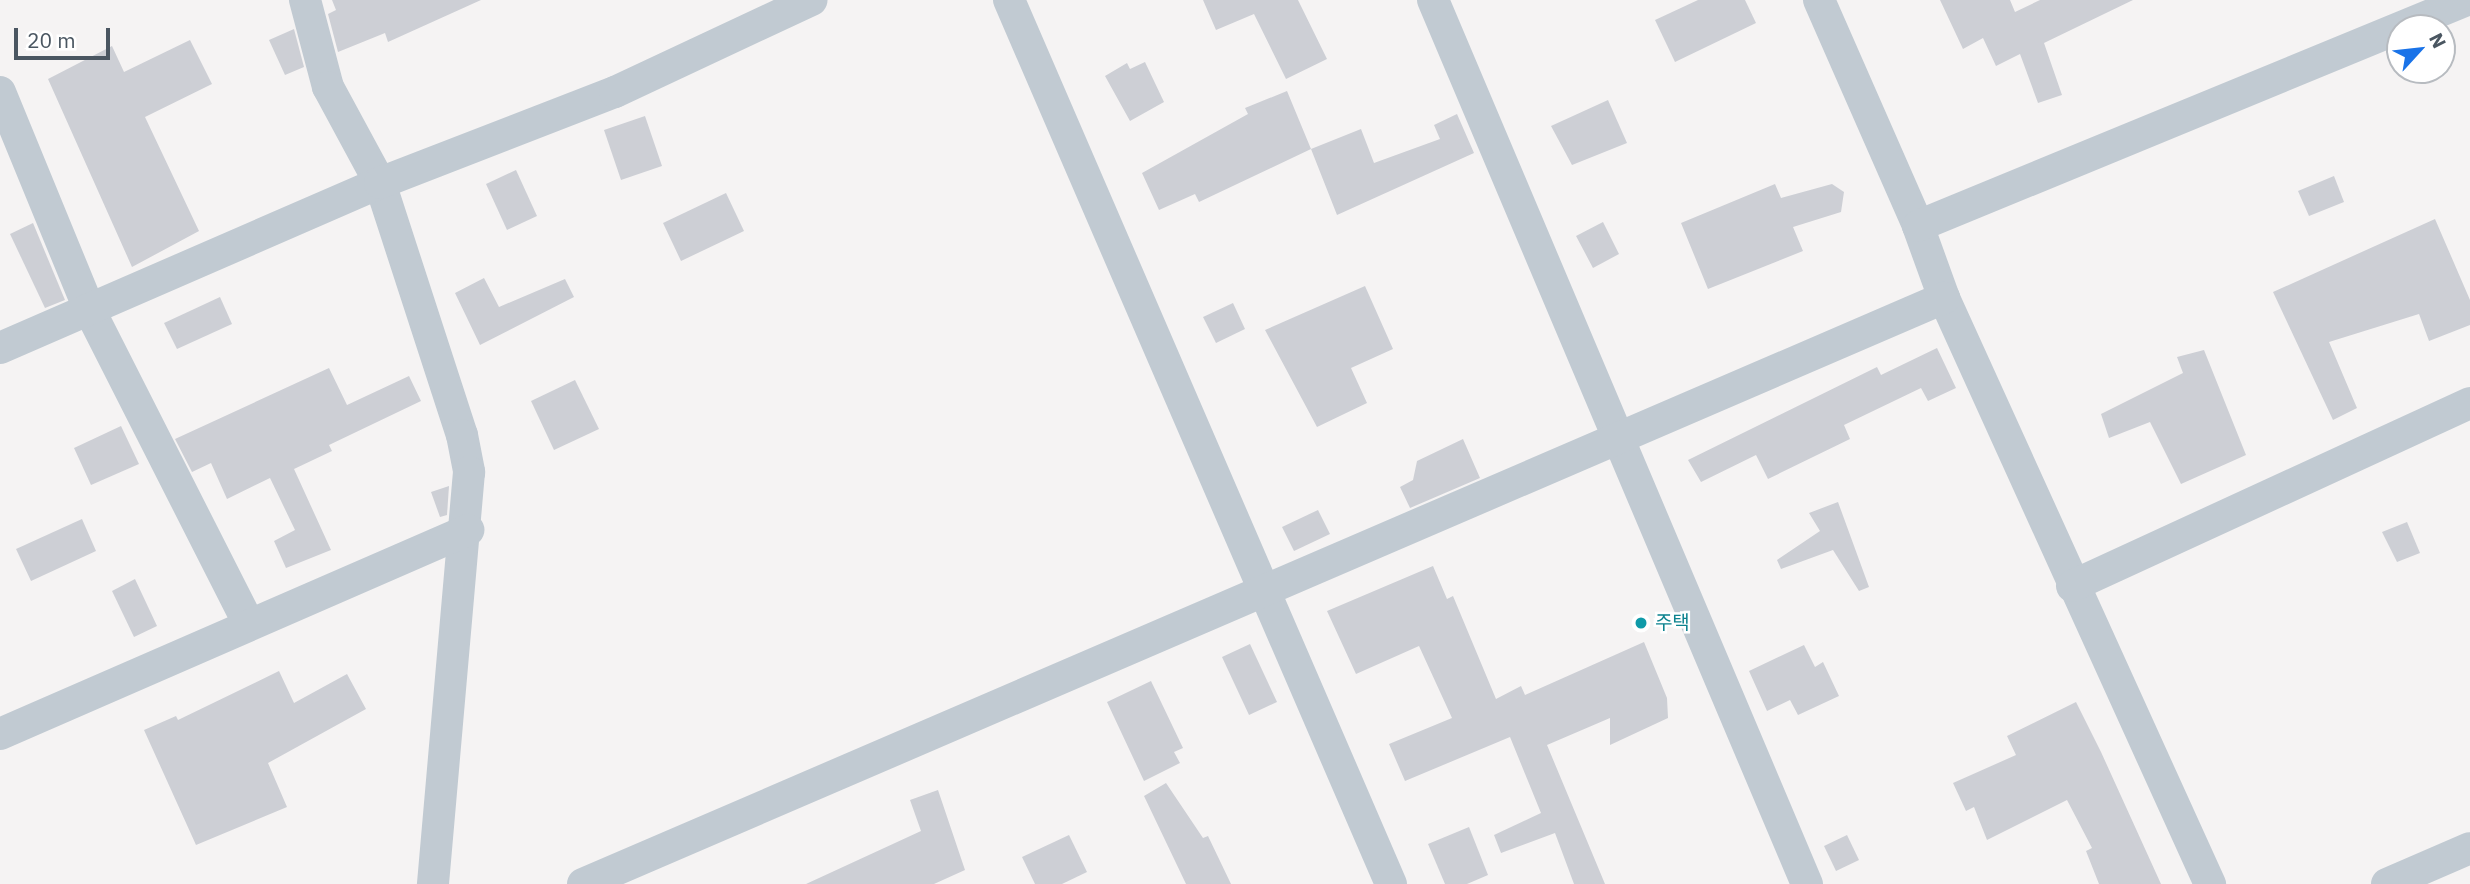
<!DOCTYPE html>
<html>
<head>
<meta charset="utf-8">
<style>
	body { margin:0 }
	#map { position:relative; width:2470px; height:884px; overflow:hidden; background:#f5f3f3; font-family:"IBM Plex Sans","Noto Sans KR",sans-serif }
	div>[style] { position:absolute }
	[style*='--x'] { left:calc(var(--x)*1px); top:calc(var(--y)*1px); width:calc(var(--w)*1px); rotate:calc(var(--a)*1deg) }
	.building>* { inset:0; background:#cdcfd5 }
	.street>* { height:32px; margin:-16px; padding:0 16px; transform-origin:16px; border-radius:16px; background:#c1cad2 }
	.dots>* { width:19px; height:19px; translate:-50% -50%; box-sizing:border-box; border:4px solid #fff; border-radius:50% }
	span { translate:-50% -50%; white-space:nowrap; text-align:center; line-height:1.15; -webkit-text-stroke:5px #fff; paint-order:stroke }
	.culture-label { font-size:19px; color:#0d838f }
	.left { translate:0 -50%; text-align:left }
	.north { position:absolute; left:2386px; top:14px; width:70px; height:70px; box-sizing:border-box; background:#fff; border:2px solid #b7bbc0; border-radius:50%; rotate:63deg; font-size:19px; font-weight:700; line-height:28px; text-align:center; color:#4a5661 }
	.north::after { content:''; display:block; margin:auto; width:24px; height:32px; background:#1a73e8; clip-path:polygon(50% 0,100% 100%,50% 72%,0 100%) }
	.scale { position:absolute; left:14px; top:28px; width:96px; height:32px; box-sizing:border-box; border:4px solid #4a5661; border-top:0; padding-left:9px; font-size:21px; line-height:24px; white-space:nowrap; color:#4a5661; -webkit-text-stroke:5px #fff; paint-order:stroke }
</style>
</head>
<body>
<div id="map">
	<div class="building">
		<div style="clip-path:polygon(332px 0,481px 0,388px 42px,385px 33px,338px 52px,328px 14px,336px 10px)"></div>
		<div style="clip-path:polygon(1203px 0,1298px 0,1327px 59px,1286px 79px,1254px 14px,1216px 30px)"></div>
		<div style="clip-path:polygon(1698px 0,1745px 0,1756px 23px,1675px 62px,1655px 20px)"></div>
		<div style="clip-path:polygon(1940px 0,2010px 0,2015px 12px,2040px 0,2133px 0,2044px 43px,2062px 95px,2038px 103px,2020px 54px,1996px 66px,1983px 38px,1963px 49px)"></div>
		<div style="clip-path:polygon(294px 29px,304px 67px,285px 75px,269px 40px)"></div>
		<div style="clip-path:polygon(190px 40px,212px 84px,145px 117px,199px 231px,132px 267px,48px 79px,112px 46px,124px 72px)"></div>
		<div style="clip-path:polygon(1145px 62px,1164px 102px,1130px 121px,1105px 76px,1127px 63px,1130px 69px)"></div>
		<div style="clip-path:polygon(1287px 91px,1311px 149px,1199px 202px,1195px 194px,1159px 210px,1142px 173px,1248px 114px,1245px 108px)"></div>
		<div style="clip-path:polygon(1608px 100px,1627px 143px,1572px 165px,1551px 126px)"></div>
		<div style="clip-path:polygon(1457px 114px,1474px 153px,1337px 215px,1311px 149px,1361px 129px,1374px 163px,1440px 139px,1434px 125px)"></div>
		<div style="clip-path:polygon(645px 116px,662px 166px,621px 180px,604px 130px)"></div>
		<div style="clip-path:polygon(516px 170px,537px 216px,507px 230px,486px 184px)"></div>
		<div style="clip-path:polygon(2334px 176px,2344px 202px,2309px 216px,2298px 191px)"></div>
		<div style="clip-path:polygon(1775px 184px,1781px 198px,1832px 184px,1844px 192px,1841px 212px,1793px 227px,1803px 251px,1708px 289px,1681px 223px)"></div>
		<div style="clip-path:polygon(726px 193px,744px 231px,681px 261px,663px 223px)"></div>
		<div style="clip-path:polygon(2435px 219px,2470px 300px,2470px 325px,2429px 341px,2419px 314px,2329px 342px,2357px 408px,2333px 420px,2273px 292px)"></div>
		<div style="clip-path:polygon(1603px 222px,1619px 254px,1593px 268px,1576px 236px)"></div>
		<div style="clip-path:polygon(33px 223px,65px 300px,45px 308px,10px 234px)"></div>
		<div style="clip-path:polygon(484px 278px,499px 307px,565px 279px,574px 297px,480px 345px,455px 293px)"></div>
		<div style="clip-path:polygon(1365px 286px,1393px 349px,1351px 368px,1367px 403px,1317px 427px,1265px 330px)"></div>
		<div style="clip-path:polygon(220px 297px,232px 324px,177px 349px,164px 323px)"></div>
		<div style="clip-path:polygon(1233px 303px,1245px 329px,1216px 343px,1203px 317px)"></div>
		<div style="clip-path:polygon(1937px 348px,1956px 388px,1928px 401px,1921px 388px,1844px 425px,1850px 439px,1768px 479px,1756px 455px,1701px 482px,1688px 460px,1877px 367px,1881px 375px)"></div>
		<div style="clip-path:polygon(2204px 350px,2246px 455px,2181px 484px,2150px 422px,2109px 438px,2101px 414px,2183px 373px,2177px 357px)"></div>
		<div style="clip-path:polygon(329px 368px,347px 405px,409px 376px,421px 401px,329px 445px,332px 451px,294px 469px,331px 550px,286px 568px,274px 541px,295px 530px,270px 478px,227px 499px,211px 463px,192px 472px,175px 439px)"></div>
		<div style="clip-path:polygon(575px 380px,599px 429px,554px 450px,531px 401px)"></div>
		<div style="clip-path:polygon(121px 426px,139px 464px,91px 485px,74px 448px)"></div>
		<div style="clip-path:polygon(1463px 439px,1480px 478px,1410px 508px,1400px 487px,1413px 480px,1417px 461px)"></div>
		<div style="clip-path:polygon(449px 486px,447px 515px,440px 517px,431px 492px)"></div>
		<div style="clip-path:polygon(1838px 502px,1869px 587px,1859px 591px,1833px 550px,1781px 569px,1777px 560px,1820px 531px,1809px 513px)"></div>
		<div style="clip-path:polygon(1318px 510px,1330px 534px,1294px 551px,1282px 527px)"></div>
		<div style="clip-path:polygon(82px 519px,96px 551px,31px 581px,16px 549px)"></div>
		<div style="clip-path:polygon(2407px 522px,2420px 553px,2397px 562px,2382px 532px)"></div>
		<div style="clip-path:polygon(1433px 566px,1447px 599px,1453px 596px,1496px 699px,1521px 686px,1525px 695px,1644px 642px,1667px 698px,1668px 718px,1610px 745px,1610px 718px,1547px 745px,1605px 884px,1574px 884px,1555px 833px,1501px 853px,1494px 835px,1541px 813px,1510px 737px,1405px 781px,1389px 744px,1452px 718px,1419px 646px,1356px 674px,1327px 611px)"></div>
		<div style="clip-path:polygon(135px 579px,157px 626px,134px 637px,112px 591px)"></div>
		<div style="clip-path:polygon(1250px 644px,1277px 702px,1249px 715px,1222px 657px)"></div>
		<div style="clip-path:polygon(1804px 645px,1815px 667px,1823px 662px,1839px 696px,1798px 715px,1790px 700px,1767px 711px,1749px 671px)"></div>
		<div style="clip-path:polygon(279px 671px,294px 703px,347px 674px,366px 709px,268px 763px,287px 807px,196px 845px,144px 730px,176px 716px,178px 720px)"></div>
		<div style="clip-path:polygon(1151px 681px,1183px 748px,1174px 752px,1180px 763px,1144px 781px,1107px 702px)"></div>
		<div style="clip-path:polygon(2076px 702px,2101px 752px,2161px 884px,2099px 884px,2086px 851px,2092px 848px,2067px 800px,1987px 840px,1974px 807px,1966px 811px,1953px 783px,2016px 755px,2007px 736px)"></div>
		<div style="clip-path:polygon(1166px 783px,1203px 838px,1208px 836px,1231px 884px,1186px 884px,1144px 796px)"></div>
		<div style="clip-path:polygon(938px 790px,965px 870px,934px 884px,806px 884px,921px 831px,910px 800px)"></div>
		<div style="clip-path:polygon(1469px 827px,1488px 875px,1467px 884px,1445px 884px,1428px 844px)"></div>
		<div style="clip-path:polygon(1069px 835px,1087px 872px,1062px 884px,1035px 884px,1022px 857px)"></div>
		<div style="clip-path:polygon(1847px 835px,1859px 860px,1836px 871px,1824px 846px)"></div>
	</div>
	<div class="street">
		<div style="--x:305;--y:0;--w:90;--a:75.2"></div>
		<div style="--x:328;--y:87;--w:109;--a:61.6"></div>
		<div style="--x:380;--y:183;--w:265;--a:72"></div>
		<div style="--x:462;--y:435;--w:38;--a:79"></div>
		<div style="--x:469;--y:472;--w:414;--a:95"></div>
		<div style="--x:1009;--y:0;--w:963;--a:66.63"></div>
		<div style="--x:1433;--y:0;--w:960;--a:67.07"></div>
		<div style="--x:1819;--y:0;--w:247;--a:66.3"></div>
		<div style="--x:1918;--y:226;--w:77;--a:70.1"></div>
		<div style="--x:1944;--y:298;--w:644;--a:65.59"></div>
		<div style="--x:0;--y:92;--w:235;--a:67.7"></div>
		<div style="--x:89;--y:309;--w:354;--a:63.1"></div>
		<div style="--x:1918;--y:226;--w:594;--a:-22.37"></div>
		<div style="--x:0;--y:348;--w:414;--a:-23.5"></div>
		<div style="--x:380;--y:183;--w:252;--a:-21.2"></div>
		<div style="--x:615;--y:92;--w:217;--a:-25.1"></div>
		<div style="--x:2072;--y:586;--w:438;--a:-24.7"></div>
		<div style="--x:0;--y:734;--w:511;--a:-23.55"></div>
		<div style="--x:583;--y:884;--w:1482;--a:-23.3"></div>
		<div style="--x:2387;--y:884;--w:90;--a:-23.4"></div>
	</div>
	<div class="dots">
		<div style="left:1641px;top:623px;background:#0f9aa8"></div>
	</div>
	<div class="culture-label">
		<span class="left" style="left:1655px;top:623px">주택</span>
	</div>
	<div class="north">N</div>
	<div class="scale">20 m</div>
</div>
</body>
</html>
